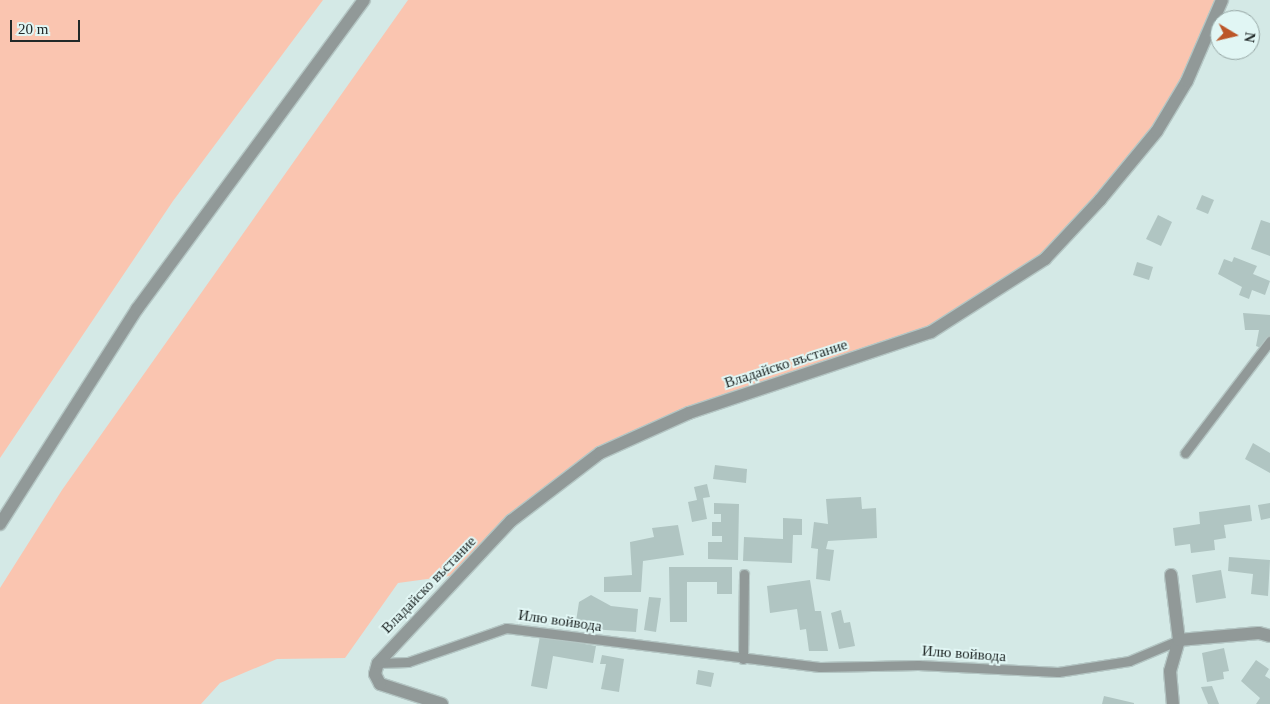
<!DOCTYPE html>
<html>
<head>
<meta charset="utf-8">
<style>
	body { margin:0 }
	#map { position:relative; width:1270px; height:704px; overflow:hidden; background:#d4e9e6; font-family:Georgia,serif }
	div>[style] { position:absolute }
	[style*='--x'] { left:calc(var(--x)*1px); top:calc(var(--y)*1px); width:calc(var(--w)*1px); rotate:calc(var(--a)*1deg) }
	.green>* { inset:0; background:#fac5b0 }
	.building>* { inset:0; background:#b0c5c2 }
	.roads { filter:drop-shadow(1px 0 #b4c6c4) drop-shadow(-1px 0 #b4c6c4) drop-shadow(0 1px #b4c6c4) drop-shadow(0 -1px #b4c6c4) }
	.lane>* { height:9px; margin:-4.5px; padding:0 4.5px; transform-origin:4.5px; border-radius:4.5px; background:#919998 }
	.street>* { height:12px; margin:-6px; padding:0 6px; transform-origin:6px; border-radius:6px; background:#919998 }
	span { translate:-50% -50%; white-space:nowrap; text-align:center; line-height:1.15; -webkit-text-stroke:4px #e1f6f4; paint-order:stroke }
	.street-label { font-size:15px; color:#212928 }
	.north { position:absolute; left:1210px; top:10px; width:50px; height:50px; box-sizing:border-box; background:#e1f6f4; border:1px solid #94a4a2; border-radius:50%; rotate:99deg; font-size:14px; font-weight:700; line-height:20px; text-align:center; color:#212928 }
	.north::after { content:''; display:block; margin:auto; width:18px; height:22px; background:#bc5628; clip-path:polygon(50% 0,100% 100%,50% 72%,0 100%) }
	.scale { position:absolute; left:10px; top:20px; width:70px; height:22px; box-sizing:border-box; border:2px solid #212928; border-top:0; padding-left:6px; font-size:15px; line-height:18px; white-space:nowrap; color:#212928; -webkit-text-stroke:4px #e1f6f4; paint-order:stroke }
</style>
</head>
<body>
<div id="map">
	<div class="green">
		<div style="clip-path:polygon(0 0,323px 0,173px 201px,0 458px)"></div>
		<div style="clip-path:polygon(408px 0,1222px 0,1157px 131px,1045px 259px,931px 332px,600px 453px,511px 521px,464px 574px,398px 583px,345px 658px,277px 659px,220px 683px,201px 704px,0 704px,0 588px,62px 490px)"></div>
	</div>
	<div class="building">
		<div style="clip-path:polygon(1202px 195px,1214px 200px,1208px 214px,1196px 209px)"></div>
		<div style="clip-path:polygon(1158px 215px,1172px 222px,1161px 246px,1146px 239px)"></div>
		<div style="clip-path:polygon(1261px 220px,1270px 223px,1270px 256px,1251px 249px)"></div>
		<div style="clip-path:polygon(1234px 257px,1257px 266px,1253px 274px,1270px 281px,1265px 295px,1252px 290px,1249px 299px,1239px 295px,1242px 287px,1218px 274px,1224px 259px,1232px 262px)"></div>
		<div style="clip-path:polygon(1137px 262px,1153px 267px,1149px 280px,1133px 275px)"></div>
		<div style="clip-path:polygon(1243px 313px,1270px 315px,1270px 342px,1266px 350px,1256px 346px,1259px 330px,1245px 330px)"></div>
		<div style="clip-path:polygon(1253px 443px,1270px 453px,1270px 473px,1245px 459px)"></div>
		<div style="clip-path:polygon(715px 465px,747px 469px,746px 483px,713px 479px)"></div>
		<div style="clip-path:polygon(707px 484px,710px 497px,703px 498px,707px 519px,692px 522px,688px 502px,697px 500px,694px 487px)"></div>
		<div style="clip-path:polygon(861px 497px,862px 509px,876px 508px,877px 538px,828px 541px,826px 549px,834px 550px,830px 581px,816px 579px,818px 549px,811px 548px,814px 522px,828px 524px,826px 499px)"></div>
		<div style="clip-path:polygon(714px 503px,739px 504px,738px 560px,708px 559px,708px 542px,722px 542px,722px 536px,712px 536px,712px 522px,721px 522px,721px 514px,714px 514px)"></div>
		<div style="clip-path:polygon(1270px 503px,1270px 518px,1261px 520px,1258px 505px)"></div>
		<div style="clip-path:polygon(1250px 505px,1252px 521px,1224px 525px,1226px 538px,1214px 540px,1215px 550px,1191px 553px,1190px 544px,1175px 546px,1173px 528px,1200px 524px,1199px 512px)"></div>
		<div style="clip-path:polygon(783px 518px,802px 519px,802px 535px,793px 535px,792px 563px,743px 561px,744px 537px,783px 539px)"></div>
		<div style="clip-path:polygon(678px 525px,684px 555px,643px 561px,641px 592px,604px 592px,604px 577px,632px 575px,630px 542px,654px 537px,652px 528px)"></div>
		<div style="clip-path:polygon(1229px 557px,1270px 560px,1268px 596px,1251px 594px,1253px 574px,1228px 571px)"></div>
		<div style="clip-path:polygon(669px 567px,732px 567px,732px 594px,717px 594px,717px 582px,687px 582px,687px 622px,670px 622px)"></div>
		<div style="clip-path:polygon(1221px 570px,1226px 598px,1196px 603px,1192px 575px)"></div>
		<div style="clip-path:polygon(810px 580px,815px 611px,821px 611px,828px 651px,809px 651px,806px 629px,800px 630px,797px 609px,770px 613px,767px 586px)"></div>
		<div style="clip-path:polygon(591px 595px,611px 606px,638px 609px,636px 632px,575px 628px,579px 602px)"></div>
		<div style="clip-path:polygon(649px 597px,661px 598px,656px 632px,644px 630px)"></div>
		<div style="clip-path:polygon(841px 610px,844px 623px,850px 622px,855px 646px,839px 649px,831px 613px)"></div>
		<div style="clip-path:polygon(540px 636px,596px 646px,593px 663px,553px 656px,547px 689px,531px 686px)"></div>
		<div style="clip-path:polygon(1224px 648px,1229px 671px,1223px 672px,1224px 679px,1207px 682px,1202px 653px)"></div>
		<div style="clip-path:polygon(602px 655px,624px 659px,619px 692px,601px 689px,606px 664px,600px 664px)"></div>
		<div style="clip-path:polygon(1256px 660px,1269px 669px,1265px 676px,1270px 679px,1270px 704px,1256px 704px,1260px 698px,1241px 681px)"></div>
		<div style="clip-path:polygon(698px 670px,714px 673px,711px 687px,696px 684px)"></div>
		<div style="clip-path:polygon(1212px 686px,1219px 704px,1208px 704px,1201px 687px)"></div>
		<div style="clip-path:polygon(1104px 696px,1134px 703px,1134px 704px,1102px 704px)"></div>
	</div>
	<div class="roads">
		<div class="lane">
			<div style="--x:1185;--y:453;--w:141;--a:-52.8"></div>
			<div style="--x:743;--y:659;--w:85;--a:-89.3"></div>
			<div style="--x:378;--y:663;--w:30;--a:-2"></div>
			<div style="--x:408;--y:662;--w:104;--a:-19.1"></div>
			<div style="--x:506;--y:628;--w:316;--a:7.1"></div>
			<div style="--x:820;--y:667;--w:98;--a:-1.2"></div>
			<div style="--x:918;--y:665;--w:140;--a:2.9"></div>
			<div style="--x:1058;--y:672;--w:72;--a:-8.8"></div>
			<div style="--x:1129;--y:661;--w:54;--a:-22.8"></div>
		</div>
		<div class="street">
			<div style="--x:0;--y:524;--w:255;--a:-57.5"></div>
			<div style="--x:137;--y:309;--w:383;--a:-53.7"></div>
			<div style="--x:1171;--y:575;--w:65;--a:83"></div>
			<div style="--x:1179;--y:640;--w:32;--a:106"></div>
			<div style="--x:1170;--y:671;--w:33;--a:85"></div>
			<div style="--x:1179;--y:640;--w:80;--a:-5"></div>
			<div style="--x:1259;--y:633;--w:11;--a:15"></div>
			<div style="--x:442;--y:704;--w:65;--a:-162.1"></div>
			<div style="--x:380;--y:684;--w:11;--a:-117"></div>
			<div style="--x:375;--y:674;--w:11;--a:-75"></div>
			<div style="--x:378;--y:663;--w:195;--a:-46.9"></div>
			<div style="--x:511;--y:521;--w:112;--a:-37.4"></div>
			<div style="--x:600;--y:453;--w:98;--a:-24.2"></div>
			<div style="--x:689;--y:413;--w:255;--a:-18.5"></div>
			<div style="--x:931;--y:332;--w:135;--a:-32.6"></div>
			<div style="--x:1045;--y:259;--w:81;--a:-47"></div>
			<div style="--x:1100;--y:200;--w:89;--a:-50.4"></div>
			<div style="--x:1157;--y:131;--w:58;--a:-59"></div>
			<div style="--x:1187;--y:81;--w:88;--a:-66.6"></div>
		</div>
	</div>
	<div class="street-label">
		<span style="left:786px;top:364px;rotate:-18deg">Владайско въстание</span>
		<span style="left:429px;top:585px;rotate:-46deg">Владайско въстание</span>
		<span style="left:560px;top:621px;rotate:8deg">Илю войвода</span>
		<span style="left:964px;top:654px;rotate:4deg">Илю войвода</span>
	</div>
	<div class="north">N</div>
	<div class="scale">20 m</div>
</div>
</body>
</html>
